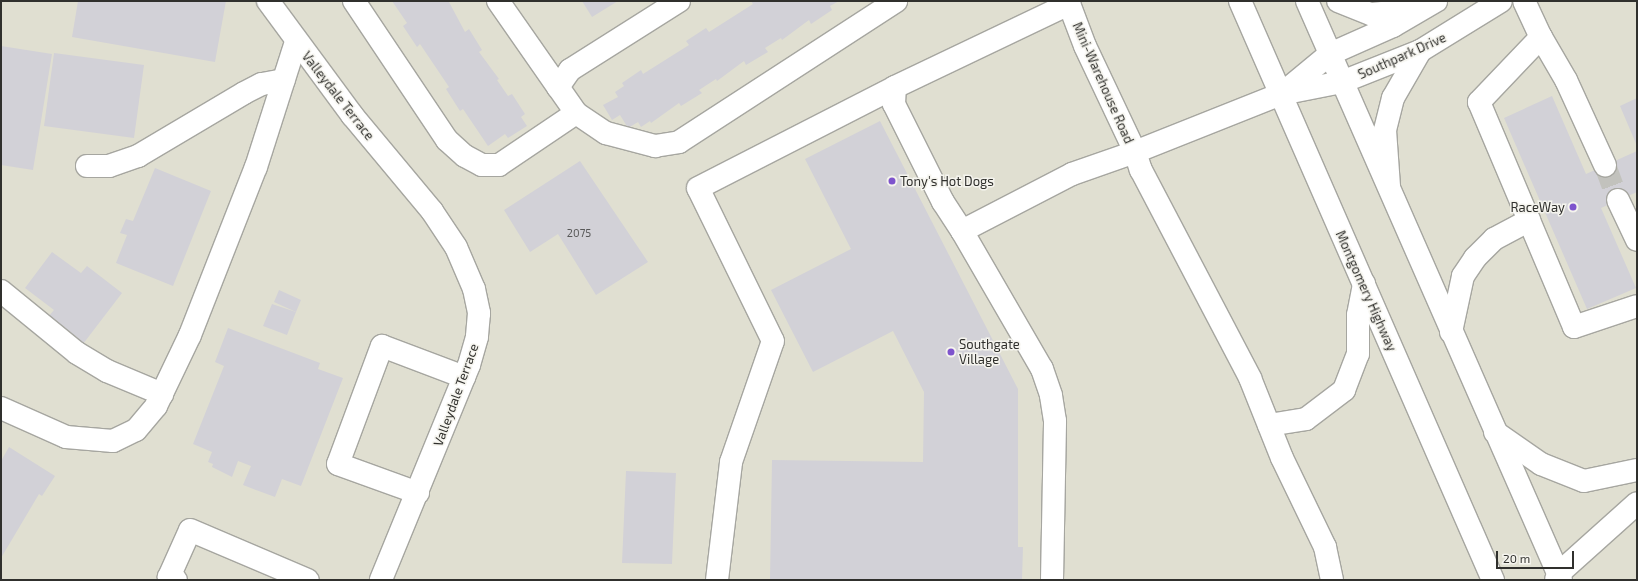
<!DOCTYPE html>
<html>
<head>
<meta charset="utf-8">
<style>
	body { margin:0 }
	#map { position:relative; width:1638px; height:581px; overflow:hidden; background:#e7e7e1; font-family:"Exo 2",sans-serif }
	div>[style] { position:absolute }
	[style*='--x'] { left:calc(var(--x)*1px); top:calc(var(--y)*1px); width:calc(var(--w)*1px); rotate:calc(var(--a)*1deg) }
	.built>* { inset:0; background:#e0dfd1 }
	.building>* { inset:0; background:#d2d1d7 }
	.minor-tunnel>* { height:22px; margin-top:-11px; transform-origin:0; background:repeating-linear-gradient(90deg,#c2c2bd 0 22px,transparent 0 33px) }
	.roads { filter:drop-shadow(1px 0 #a6a6a0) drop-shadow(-1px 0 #a6a6a0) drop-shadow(0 1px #a6a6a0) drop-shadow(0 -1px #a6a6a0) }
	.minor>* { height:22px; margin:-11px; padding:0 11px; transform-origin:11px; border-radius:11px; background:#fff }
	.major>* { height:22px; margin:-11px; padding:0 11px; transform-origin:11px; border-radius:11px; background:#fff }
	.dots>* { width:11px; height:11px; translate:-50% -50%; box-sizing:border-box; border:2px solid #f5f4ee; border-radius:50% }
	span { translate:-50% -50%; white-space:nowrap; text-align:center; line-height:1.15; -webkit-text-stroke:3px #f5f4ee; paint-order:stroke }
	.number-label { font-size:11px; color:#585858 }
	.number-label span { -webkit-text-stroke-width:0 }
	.street-label { font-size:13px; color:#30302d }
	.poi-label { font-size:13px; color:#30302d }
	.left { translate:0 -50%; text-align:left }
	.right { translate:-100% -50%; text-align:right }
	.frame { position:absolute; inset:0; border:2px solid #30302d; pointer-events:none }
	.scale { position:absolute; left:1496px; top:551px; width:78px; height:18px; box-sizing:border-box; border:2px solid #30302d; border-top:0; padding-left:5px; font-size:12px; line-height:14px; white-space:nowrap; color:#30302d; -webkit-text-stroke:3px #f5f4ee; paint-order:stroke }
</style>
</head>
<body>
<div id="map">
	<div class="built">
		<div style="clip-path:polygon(1px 1px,1637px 1px,1637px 580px,1px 580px)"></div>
	</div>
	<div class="building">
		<div style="clip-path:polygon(78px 1px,226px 1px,215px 62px,72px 37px)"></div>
		<div style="clip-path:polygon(392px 1px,449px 2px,465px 32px,469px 29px,482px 50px,479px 52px,499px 79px,497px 80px,508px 96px,512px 94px,525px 114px,521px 117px,527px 126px,508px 138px,505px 134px,488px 146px,463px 109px,460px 111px,446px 89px,449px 87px,420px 44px,417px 47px,403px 26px,407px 23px)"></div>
		<div style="clip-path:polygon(582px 1px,618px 1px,592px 17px)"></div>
		<div style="clip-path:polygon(751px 1px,839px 1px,830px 6px,832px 10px,811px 24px,809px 20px,782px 40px,781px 38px,765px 48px,768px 52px,746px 65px,744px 61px,717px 81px,716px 79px,699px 90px,702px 93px,681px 106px,679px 103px,651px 123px,650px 121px,641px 127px,638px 122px,628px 128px,620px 115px,612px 120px,603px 105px,618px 97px,615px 92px,624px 86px,622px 83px,641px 70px,643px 74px,689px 45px,686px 41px,706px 28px,709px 32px,753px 4px)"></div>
		<div style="clip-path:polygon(1px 46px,52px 54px,33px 170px,1px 165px)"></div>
		<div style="clip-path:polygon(54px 53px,144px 65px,134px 138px,44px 126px)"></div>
		<div style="clip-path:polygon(1552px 96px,1586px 174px,1637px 151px,1637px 192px,1601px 208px,1636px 288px,1587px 309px,1504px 118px)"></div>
		<div style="clip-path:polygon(1637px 98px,1637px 146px,1620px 106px)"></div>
		<div style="clip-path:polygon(880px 121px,1018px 389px,1018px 547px,1023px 547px,1022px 580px,770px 580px,772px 460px,923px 462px,924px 392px,893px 331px,813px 372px,771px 290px,851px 249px,805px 159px)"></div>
		<div style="clip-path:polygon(580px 161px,648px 262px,596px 295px,558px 234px,530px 252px,504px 210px)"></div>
		<div style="clip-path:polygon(155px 168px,211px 191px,173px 286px,116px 263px,127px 235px,120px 233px,126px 219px,133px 221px)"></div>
		<div style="clip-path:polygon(52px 252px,81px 273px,87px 266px,122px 293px,83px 344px,48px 317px,54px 310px,25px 288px)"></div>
		<div style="clip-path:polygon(279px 290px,301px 300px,296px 312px,274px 302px)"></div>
		<div style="clip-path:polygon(272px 304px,296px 312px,287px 335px,263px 326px)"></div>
		<div style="clip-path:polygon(228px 328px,320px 363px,318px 369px,343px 378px,301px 486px,282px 479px,275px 497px,243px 485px,251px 466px,238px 461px,232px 477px,212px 467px,213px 464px,208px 462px,212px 452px,193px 444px,224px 366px,215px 362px)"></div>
		<div style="clip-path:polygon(9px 447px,55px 476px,42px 496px,39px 494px,1px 558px,1px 461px)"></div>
		<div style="clip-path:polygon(626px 471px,676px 473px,672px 564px,622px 563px)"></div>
	</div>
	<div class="minor-tunnel">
		<div style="--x:1605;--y:165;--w:37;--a:70"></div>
	</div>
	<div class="roads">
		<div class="minor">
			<div style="--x:268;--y:1;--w:142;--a:53.6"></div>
			<div style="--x:352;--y:115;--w:125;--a:50.2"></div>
			<div style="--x:432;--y:211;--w:43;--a:56.3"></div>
			<div style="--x:456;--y:247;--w:46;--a:66.8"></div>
			<div style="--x:474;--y:289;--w:25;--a:78"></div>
			<div style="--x:479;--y:313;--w:24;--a:95"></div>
			<div style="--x:477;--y:337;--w:29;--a:106"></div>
			<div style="--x:469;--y:365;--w:232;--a:112.3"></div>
			<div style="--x:354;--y:1;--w:167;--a:56.2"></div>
			<div style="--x:447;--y:140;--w:24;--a:42"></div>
			<div style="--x:465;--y:156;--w:19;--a:28"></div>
			<div style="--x:482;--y:165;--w:17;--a:0"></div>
			<div style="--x:499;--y:165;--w:93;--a:-34"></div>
			<div style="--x:498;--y:1;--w:105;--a:55.1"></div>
			<div style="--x:679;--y:1;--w:129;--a:147.7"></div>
			<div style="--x:570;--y:70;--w:21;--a:125"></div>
			<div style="--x:558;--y:87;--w:32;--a:55"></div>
			<div style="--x:576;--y:113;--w:36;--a:34"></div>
			<div style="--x:606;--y:133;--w:51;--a:14.9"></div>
			<div style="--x:655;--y:146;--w:24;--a:-9"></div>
			<div style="--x:679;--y:142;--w:259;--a:-33"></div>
			<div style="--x:1068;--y:1;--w:48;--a:69.3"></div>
			<div style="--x:1085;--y:46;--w:117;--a:64.7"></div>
			<div style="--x:1135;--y:152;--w:157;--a:-21.7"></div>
			<div style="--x:1281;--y:94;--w:62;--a:-11.1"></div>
			<div style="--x:1342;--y:82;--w:84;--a:-21.7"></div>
			<div style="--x:1420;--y:51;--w:95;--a:-31.7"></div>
			<div style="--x:1338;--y:1;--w:35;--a:22"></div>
			<div style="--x:1371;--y:14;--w:44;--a:-5.2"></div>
			<div style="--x:1524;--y:1;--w:40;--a:65"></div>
			<div style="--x:1541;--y:37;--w:90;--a:133.6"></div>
			<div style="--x:1479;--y:102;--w:244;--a:67.1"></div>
			<div style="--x:1574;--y:327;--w:66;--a:-18.4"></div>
			<div style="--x:1541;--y:37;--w:50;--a:59.8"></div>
			<div style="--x:1566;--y:80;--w:94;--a:65.4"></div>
			<div style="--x:1284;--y:92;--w:60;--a:-39.6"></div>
			<div style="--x:1330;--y:54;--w:69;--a:-24"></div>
			<div style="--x:1393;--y:26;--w:50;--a:-30.2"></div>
			<div style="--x:87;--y:166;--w:22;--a:0"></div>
			<div style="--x:109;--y:166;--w:31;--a:-19"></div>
			<div style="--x:138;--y:156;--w:123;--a:-30.7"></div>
			<div style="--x:244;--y:93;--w:20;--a:-27"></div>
			<div style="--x:262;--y:84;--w:22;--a:-10"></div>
			<div style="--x:1389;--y:186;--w:56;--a:-94.1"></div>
			<div style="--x:1385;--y:130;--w:33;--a:-76"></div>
			<div style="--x:1393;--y:98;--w:54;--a:-60.1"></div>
			<div style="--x:1618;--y:200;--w:44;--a:64.6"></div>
			<div style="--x:962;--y:231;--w:35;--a:-123"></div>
			<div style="--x:943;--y:202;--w:110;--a:-116.6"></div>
			<div style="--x:894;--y:104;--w:17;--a:-87"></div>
			<div style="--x:895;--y:87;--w:193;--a:-25.5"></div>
			<div style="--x:1;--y:291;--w:98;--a:39.2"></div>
			<div style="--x:77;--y:353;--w:35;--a:31"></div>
			<div style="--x:107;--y:371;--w:60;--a:22.7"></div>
			<div style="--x:1451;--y:332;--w:57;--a:-77.9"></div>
			<div style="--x:1463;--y:276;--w:22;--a:-56"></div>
			<div style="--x:1475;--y:258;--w:27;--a:-45"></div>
			<div style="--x:1494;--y:239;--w:40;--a:-28"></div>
			<div style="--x:1;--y:408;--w:71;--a:24"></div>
			<div style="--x:66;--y:437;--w:47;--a:4.9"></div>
			<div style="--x:113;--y:441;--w:25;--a:-26"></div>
			<div style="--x:136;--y:430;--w:31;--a:-50"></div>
			<div style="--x:156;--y:406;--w:79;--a:-64.4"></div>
			<div style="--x:190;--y:335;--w:180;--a:-68.6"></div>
			<div style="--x:256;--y:167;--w:131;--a:-72.3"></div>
			<div style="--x:1269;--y:425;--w:37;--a:-9"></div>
			<div style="--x:1306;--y:419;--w:48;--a:-37.3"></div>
			<div style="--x:1344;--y:390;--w:39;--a:-69"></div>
			<div style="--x:1358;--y:354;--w:39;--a:-90"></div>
			<div style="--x:1358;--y:315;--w:32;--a:-79"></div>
			<div style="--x:418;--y:493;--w:85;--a:-160.1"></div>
			<div style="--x:338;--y:464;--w:126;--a:-69.6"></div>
			<div style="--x:382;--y:346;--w:88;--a:20.7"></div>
			<div style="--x:176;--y:580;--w:8;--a:-157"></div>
			<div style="--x:169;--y:577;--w:51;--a:-65.9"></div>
			<div style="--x:190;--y:530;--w:128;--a:23"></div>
			<div style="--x:717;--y:580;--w:119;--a:-83.2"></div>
			<div style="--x:731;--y:462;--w:128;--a:-70.9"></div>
			<div style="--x:773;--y:341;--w:170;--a:-116.1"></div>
			<div style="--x:698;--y:188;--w:221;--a:-27.1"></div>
			<div style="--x:1052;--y:580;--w:159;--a:-88.9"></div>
			<div style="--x:1055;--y:421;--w:26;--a:-99"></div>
			<div style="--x:1051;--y:395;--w:28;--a:-109"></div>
			<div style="--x:1042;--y:369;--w:160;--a:-120.1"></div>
			<div style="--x:962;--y:231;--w:124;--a:-27.4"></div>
			<div style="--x:1072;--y:174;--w:67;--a:-19.2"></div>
			<div style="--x:1135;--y:152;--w:19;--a:72"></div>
			<div style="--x:1141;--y:170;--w:235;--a:62.3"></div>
			<div style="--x:1250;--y:378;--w:86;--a:68.2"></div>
			<div style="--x:1282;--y:458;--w:99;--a:64.2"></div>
			<div style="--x:1325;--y:547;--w:34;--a:78"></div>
		</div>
		<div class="major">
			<div style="--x:1240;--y:1;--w:632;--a:66.4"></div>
			<div style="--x:1307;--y:1;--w:632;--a:66.31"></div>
			<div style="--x:1495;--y:432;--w:56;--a:34.8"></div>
			<div style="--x:1541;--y:464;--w:46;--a:21.6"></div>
			<div style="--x:1584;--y:481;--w:54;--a:-11.7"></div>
			<div style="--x:1556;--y:580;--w:6;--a:-72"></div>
			<div style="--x:1558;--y:574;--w:106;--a:-41.9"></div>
		</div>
	</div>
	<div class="dots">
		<div style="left:892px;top:181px;background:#7e54cd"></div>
		<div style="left:1573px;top:207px;background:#7e54cd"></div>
		<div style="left:951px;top:352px;background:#7e54cd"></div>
	</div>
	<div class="number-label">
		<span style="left:579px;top:233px">2075</span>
	</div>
	<div class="street-label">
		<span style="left:1402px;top:56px;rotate:-24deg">Southpark Drive</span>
		<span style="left:1103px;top:83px;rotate:66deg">Mini-Warehouse Road</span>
		<span style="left:338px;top:96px;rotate:52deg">Valleydale Terrace</span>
		<span style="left:1366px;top:291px;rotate:66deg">Montgomery Highway</span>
		<span style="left:456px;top:395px;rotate:-70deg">Valleydale Terrace</span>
	</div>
	<div class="poi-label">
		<span class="left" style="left:900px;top:181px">Tony's Hot Dogs</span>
		<span class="right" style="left:1565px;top:207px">RaceWay</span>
		<span class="left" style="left:959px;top:352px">Southgate<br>Village</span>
	</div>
	<div class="frame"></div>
	<div class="scale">20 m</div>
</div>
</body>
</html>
